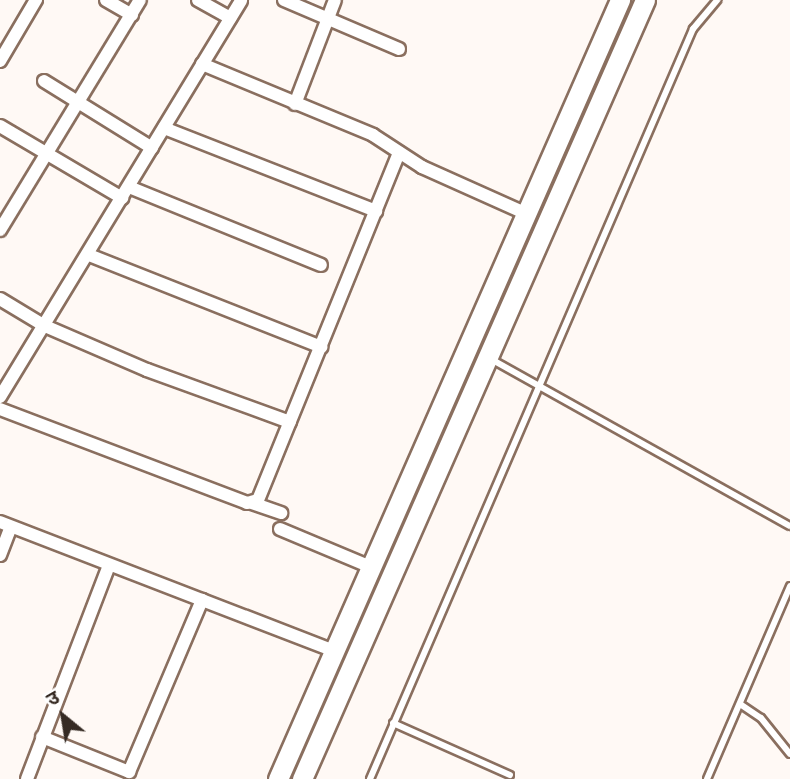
<!DOCTYPE html>
<html>
<head>
<meta charset="utf-8">
<style>
	body { margin:0 }
	#map { position:relative; width:790px; height:779px; overflow:hidden; background:#fff9f5; font-family:"Archivo Narrow","Noto Sans Devanagari",sans-serif }
	div>[style] { position:absolute }
	[style*='--x'] { left:calc(var(--x)*1px); top:calc(var(--y)*1px); width:calc(var(--w)*1px); rotate:calc(var(--a)*1deg) }
	.roads { filter:drop-shadow(2px 0 #8a6f5f) drop-shadow(-2px 0 #8a6f5f) drop-shadow(0 2px #8a6f5f) drop-shadow(0 -2px #8a6f5f) }
	.service>* { height:6px; margin:-3px; padding:0 3px; transform-origin:3px; border-radius:3px; background:#fff }
	.minor>* { height:12px; margin:-6px; padding:0 6px; transform-origin:6px; border-radius:6px; background:#fff }
	.primary>* { height:19px; margin:-9.5px; padding:0 9.5px; transform-origin:9.5px; border-radius:9.5px; background:#fff }
	span { translate:-50% -50%; white-space:nowrap; text-align:center; line-height:1.15; -webkit-text-stroke:5px #fff; paint-order:stroke }
	.north { position:absolute; left:28px; top:681px; width:70px; height:70px; -webkit-text-stroke:5px #fff; paint-order:stroke; rotate:330deg; font-size:19px; font-weight:700; line-height:28px; text-align:center; color:#362b24 }
	.north::after { content:''; display:block; margin:auto; width:24px; height:32px; background:#362b24; clip-path:polygon(50% 0,100% 100%,50% 72%,0 100%) }
</style>
</head>
<body>
<div id="map">
	<div class="roads">
		<div class="service">
			<div style="--x:491;--y:359;--w:342;--a:29.2"></div>
			<div style="--x:740;--y:704;--w:25;--a:34"></div>
			<div style="--x:761;--y:718;--w:46;--a:51.1"></div>
			<div style="--x:393;--y:723;--w:128;--a:24"></div>
			<div style="--x:370;--y:779;--w:817;--a:-66.7"></div>
			<div style="--x:693;--y:29;--w:38;--a:-50"></div>
			<div style="--x:707;--y:779;--w:210;--a:-66.7"></div>
		</div>
		<div class="minor">
			<div style="--x:106;--y:0;--w:30;--a:30"></div>
			<div style="--x:198;--y:0;--w:37;--a:29"></div>
			<div style="--x:284;--y:0;--w:125;--a:23.1"></div>
			<div style="--x:0;--y:61;--w:71;--a:-59.5"></div>
			<div style="--x:202;--y:64;--w:185;--a:22.5"></div>
			<div style="--x:373;--y:135;--w:59;--a:33.1"></div>
			<div style="--x:422;--y:167;--w:115;--a:24.1"></div>
			<div style="--x:44;--y:81;--w:127;--a:31.8"></div>
			<div style="--x:295;--y:104;--w:111;--a:-69"></div>
			<div style="--x:0;--y:126;--w:142;--a:30.5"></div>
			<div style="--x:164;--y:128;--w:228;--a:21.4"></div>
			<div style="--x:129;--y:187;--w:207;--a:22.1"></div>
			<div style="--x:0;--y:230;--w:269;--a:-58.7"></div>
			<div style="--x:89;--y:255;--w:250;--a:21.6"></div>
			<div style="--x:0;--y:299;--w:52;--a:31"></div>
			<div style="--x:45;--y:326;--w:111;--a:23.3"></div>
			<div style="--x:147;--y:370;--w:152;--a:20"></div>
			<div style="--x:0;--y:397;--w:464;--a:-58.7"></div>
			<div style="--x:0;--y:409;--w:264;--a:20.8"></div>
			<div style="--x:247;--y:503;--w:11;--a:-15"></div>
			<div style="--x:258;--y:500;--w:375;--a:-67.9"></div>
			<div style="--x:252;--y:503;--w:31;--a:19"></div>
			<div style="--x:0;--y:522;--w:359;--a:21.1"></div>
			<div style="--x:280;--y:529;--w:99;--a:22.7"></div>
			<div style="--x:0;--y:555;--w:30;--a:-69"></div>
			<div style="--x:42;--y:737;--w:94;--a:21.9"></div>
			<div style="--x:129;--y:772;--w:187;--a:-67"></div>
			<div style="--x:27;--y:779;--w:229;--a:-69"></div>
		</div>
		<div class="primary">
			<div style="--x:278;--y:779;--w:851;--a:-66.3"></div>
			<div style="--x:302;--y:779;--w:851;--a:-66.24"></div>
		</div>
	</div>
	<div class="north">उ</div>
</div>
</body>
</html>
